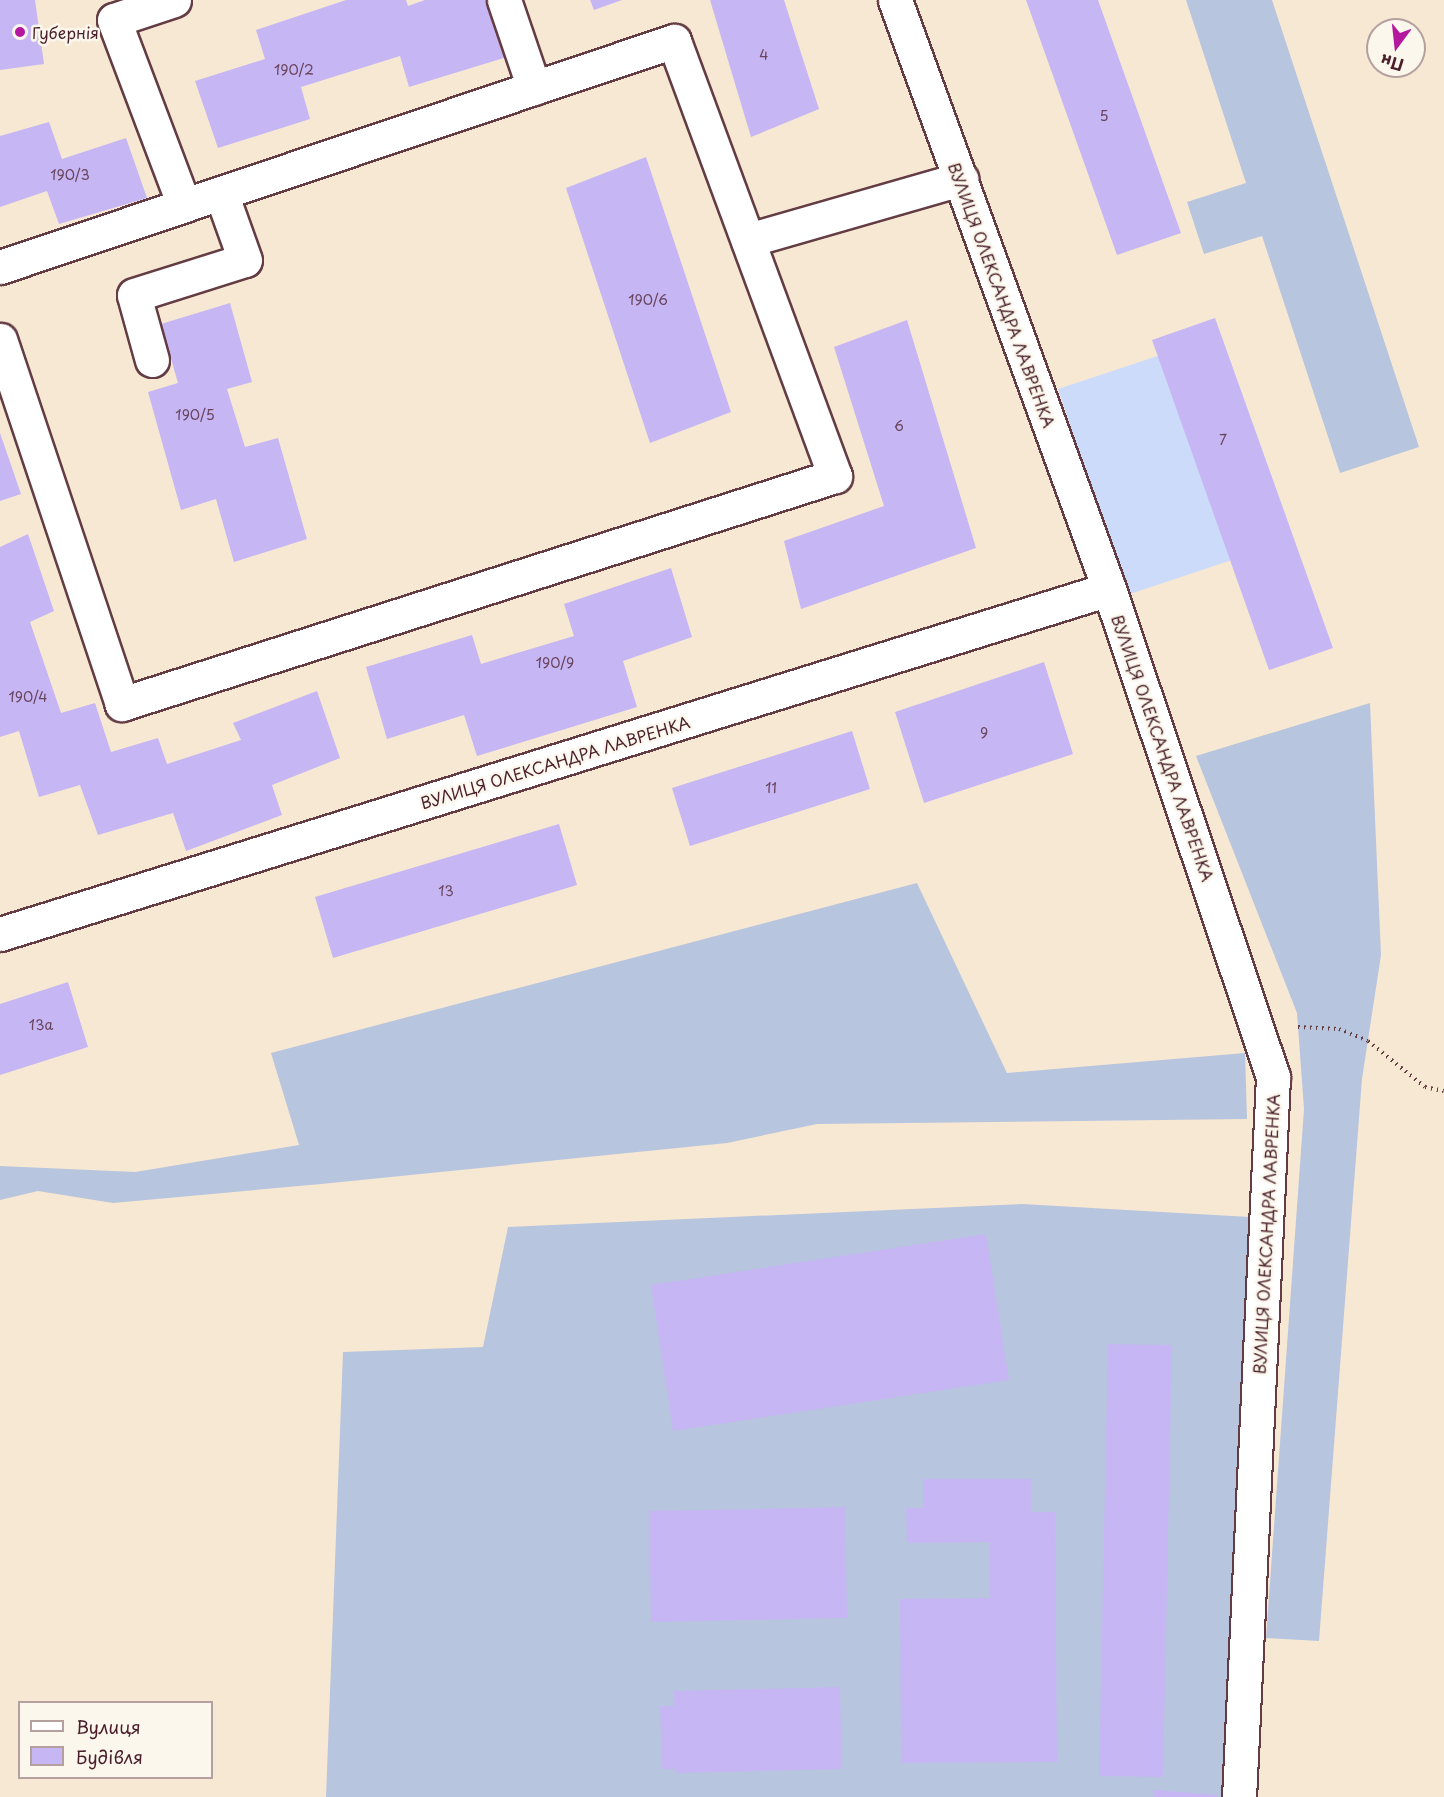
<!DOCTYPE html>
<html>
<head>
<meta charset="utf-8">
<style>
	body { margin:0 }
	#map { position:relative; width:1444px; height:1797px; overflow:hidden; background:#f7e8d3; font-family:"Playpen Sans",sans-serif }
	div>[style] { position:absolute }
	[style*='--x'] { left:calc(var(--x)*1px); top:calc(var(--y)*1px); width:calc(var(--w)*1px); rotate:calc(var(--a)*1deg) }
	.built>* { inset:0; background:#ccdbf9 }
	.industrial>* { inset:0; background:#b8c5de }
	.building>* { inset:0; background:#c6b6f4 }
	.path>* { height:4px; margin-top:-2px; transform-origin:0; background:repeating-linear-gradient(90deg,#643d44 0 1.5px,transparent 0 6px) }
	.roads { filter:drop-shadow(2px 0 #643d44) drop-shadow(-2px 0 #643d44) drop-shadow(0 2px #643d44) drop-shadow(0 -2px #643d44) }
	.minor>* { height:33px; margin:-16.5px; padding:0 16.5px; transform-origin:16.5px; border-radius:16.5px; background:#fff }
	.dots>* { width:16px; height:16px; translate:-50% -50%; box-sizing:border-box; border:3px solid #fbf7ec; border-radius:50% }
	span { translate:-50% -50%; white-space:nowrap; text-align:center; line-height:1.15; -webkit-text-stroke:5px #fbf7ec; paint-order:stroke }
	.number-label { font-size:14px; color:#69455d }
	.number-label span { -webkit-text-stroke-width:0 }
	.poi-label { font-size:16px; color:#4a1f2b }
	.left { translate:0 -50%; text-align:left }
	.street-label { font-size:16px; color:#4a1f2b }
	.legend { position:absolute; left:18px; top:1701px; width:195px; height:78px; box-sizing:border-box; background:#fbf7ec; border:2px solid #b4a19f; margin:0; padding:8px 10px; list-style:none; font-size:18px; color:#4a1f2b }
	.legend li { display:flex; align-items:center; gap:12px; height:30px }
	.legend b { width:30px; border:2px solid #b4a19f }
	.north { position:absolute; left:1366px; top:18px; width:60px; height:60px; box-sizing:border-box; background:#fbf7ec; border:2px solid #b4a19f; border-radius:50%; rotate:195deg; font-size:16px; font-weight:700; line-height:24px; text-align:center; color:#4a1f2b }
	.north::after { content:''; display:block; margin:auto; width:21px; height:27px; background:#b5179e; clip-path:polygon(50% 0,100% 100%,50% 72%,0 100%) }
</style>
</head>
<body>
<div id="map">
	<div class="built">
		<div style="clip-path:polygon(1221px 335px,1294px 539px,1127px 595px,1058px 389px)"></div>
	</div>
	<div class="industrial">
		<div style="clip-path:polygon(1186px 0,1272px 0,1419px 447px,1340px 473px,1262px 236px,1204px 254px,1187px 202px,1246px 183px)"></div>
		<div style="clip-path:polygon(1370px 703px,1381px 955px,1362px 1079px,1319px 1641px,1266px 1638px,1304px 1109px,1297px 1013px,1196px 756px)"></div>
		<div style="clip-path:polygon(917px 883px,1007px 1073px,1245px 1053px,1247px 1119px,817px 1124px,727px 1143px,321px 1184px,113px 1203px,38px 1191px,0 1200px,0 1166px,135px 1172px,299px 1145px,271px 1053px)"></div>
		<div style="clip-path:polygon(1022px 1204px,1267px 1218px,1239px 1797px,326px 1797px,343px 1352px,483px 1347px,508px 1227px)"></div>
	</div>
	<div class="building">
		<div style="clip-path:polygon(0 0,35px 0,44px 64px,0 70px)"></div>
		<div style="clip-path:polygon(346px 0,406px 0,408px 6px,425px 0,491px 0,507px 57px,409px 87px,400px 56px,301px 87px,310px 119px,218px 148px,195px 81px,265px 59px,256px 30px)"></div>
		<div style="clip-path:polygon(590px 0,622px 0,594px 10px)"></div>
		<div style="clip-path:polygon(710px 0,784px 0,819px 109px,751px 137px)"></div>
		<div style="clip-path:polygon(1026px 0,1098px 0,1181px 233px,1117px 255px)"></div>
		<div style="clip-path:polygon(49px 122px,62px 159px,126px 138px,147px 198px,59px 224px,47px 191px,0 207px,0 136px)"></div>
		<div style="clip-path:polygon(646px 157px,731px 412px,650px 443px,566px 188px)"></div>
		<div style="clip-path:polygon(230px 303px,252px 382px,227px 389px,245px 447px,278px 438px,307px 539px,234px 562px,216px 499px,181px 510px,148px 392px,178px 383px,161px 324px)"></div>
		<div style="clip-path:polygon(1215px 318px,1333px 648px,1269px 670px,1152px 340px)"></div>
		<div style="clip-path:polygon(907px 320px,976px 548px,801px 609px,784px 541px,884px 506px,834px 347px)"></div>
		<div style="clip-path:polygon(0 433px,21px 494px,0 501px)"></div>
		<div style="clip-path:polygon(28px 534px,54px 611px,30px 622px,61px 713px,95px 703px,111px 752px,158px 738px,167px 764px,241px 740px,233px 723px,317px 691px,340px 758px,272px 785px,282px 815px,186px 851px,173px 813px,98px 835px,80px 785px,39px 797px,19px 731px,0 737px,0 547px)"></div>
		<div style="clip-path:polygon(671px 568px,692px 637px,623px 661px,637px 707px,477px 756px,464px 715px,387px 739px,366px 667px,472px 635px,481px 664px,574px 636px,564px 604px)"></div>
		<div style="clip-path:polygon(1044px 662px,1073px 754px,924px 803px,895px 712px)"></div>
		<div style="clip-path:polygon(852px 731px,870px 789px,690px 846px,672px 788px)"></div>
		<div style="clip-path:polygon(559px 824px,577px 885px,333px 958px,315px 897px)"></div>
		<div style="clip-path:polygon(68px 982px,88px 1047px,0 1075px,0 1004px)"></div>
		<div style="clip-path:polygon(986px 1234px,1009px 1380px,673px 1431px,651px 1285px)"></div>
		<div style="clip-path:polygon(1108px 1344px,1172px 1345px,1163px 1777px,1099px 1776px)"></div>
		<div style="clip-path:polygon(923px 1479px,1031px 1479px,1031px 1512px,1055px 1512px,1057px 1762px,901px 1763px,900px 1599px,989px 1598px,989px 1542px,907px 1543px,906px 1508px,923px 1508px)"></div>
		<div style="clip-path:polygon(845px 1507px,847px 1618px,651px 1622px,649px 1511px)"></div>
		<div style="clip-path:polygon(840px 1687px,842px 1769px,676px 1773px,675px 1769px,662px 1769px,660px 1706px,674px 1706px,674px 1691px)"></div>
		<div style="clip-path:polygon(1153px 1790px,1218px 1795px,1217px 1797px,1153px 1797px)"></div>
	</div>
	<div class="path">
		<div style="--x:1298;--y:1027;--w:41;--a:2.8"></div>
		<div style="--x:1339;--y:1029;--w:31;--a:22"></div>
		<div style="--x:1368;--y:1041;--w:73;--a:38.9"></div>
		<div style="--x:1425;--y:1087;--w:19;--a:12"></div>
	</div>
	<div class="roads">
		<div class="minor">
			<div style="--x:174;--y:0;--w:63;--a:161.6"></div>
			<div style="--x:114;--y:20;--w:198;--a:69.3"></div>
			<div style="--x:504;--y:0;--w:93;--a:71.2"></div>
			<div style="--x:895;--y:0;--w:627;--a:70.03"></div>
			<div style="--x:1109;--y:589;--w:515;--a:71.42"></div>
			<div style="--x:1273;--y:1077;--w:721;--a:92.7"></div>
			<div style="--x:748;--y:240;--w:222;--a:-16"></div>
			<div style="--x:0;--y:267;--w:711;--a:-18.54"></div>
			<div style="--x:674;--y:41;--w:464;--a:69.7"></div>
			<div style="--x:835;--y:476;--w:749;--a:162.27"></div>
			<div style="--x:122;--y:704;--w:384;--a:-108.5"></div>
			<div style="--x:152;--y:360;--w:67;--a:-105.5"></div>
			<div style="--x:134;--y:295;--w:116;--a:-17.5"></div>
			<div style="--x:245;--y:260;--w:71;--a:-109.7"></div>
			<div style="--x:0;--y:934;--w:1161;--a:-17.28"></div>
		</div>
	</div>
	<div class="dots">
		<div style="left:20px;top:32px;background:#b5179e"></div>
	</div>
	<div class="number-label">
		<span style="left:764px;top:55px">4</span>
		<span style="left:294px;top:70px">190/2</span>
		<span style="left:1104px;top:116px">5</span>
		<span style="left:70px;top:175px">190/3</span>
		<span style="left:648px;top:300px">190/6</span>
		<span style="left:195px;top:415px">190/5</span>
		<span style="left:899px;top:426px">6</span>
		<span style="left:1223px;top:440px">7</span>
		<span style="left:555px;top:663px">190/9</span>
		<span style="left:28px;top:697px">190/4</span>
		<span style="left:984px;top:733px">9</span>
		<span style="left:771px;top:788px">11</span>
		<span style="left:446px;top:891px">13</span>
		<span style="left:41px;top:1025px">13а</span>
	</div>
	<div class="poi-label">
		<span class="left" style="left:32px;top:32px">Губернія</span>
	</div>
	<div class="street-label">
		<span style="left:1002px;top:295px;rotate:70deg">ВУЛИЦЯ ОЛЕКСАНДРА ЛАВРЕНКА</span>
		<span style="left:1163px;top:748px;rotate:71deg">ВУЛИЦЯ ОЛЕКСАНДРА ЛАВРЕНКА</span>
		<span style="left:555px;top:762px;rotate:-17deg">ВУЛИЦЯ ОЛЕКСАНДРА ЛАВРЕНКА</span>
		<span style="left:1266px;top:1234px;rotate:-87deg">ВУЛИЦЯ ОЛЕКСАНДРА ЛАВРЕНКА</span>
	</div>
	<ul class="legend">
	<li><b style="height:8px;background:#fff"></b>Вулиця</li>
	<li><b style="height:16px;background:#c6b6f4"></b>Будівля</li>
	</ul>
	<div class="north">Пн</div>
</div>
</body>
</html>
